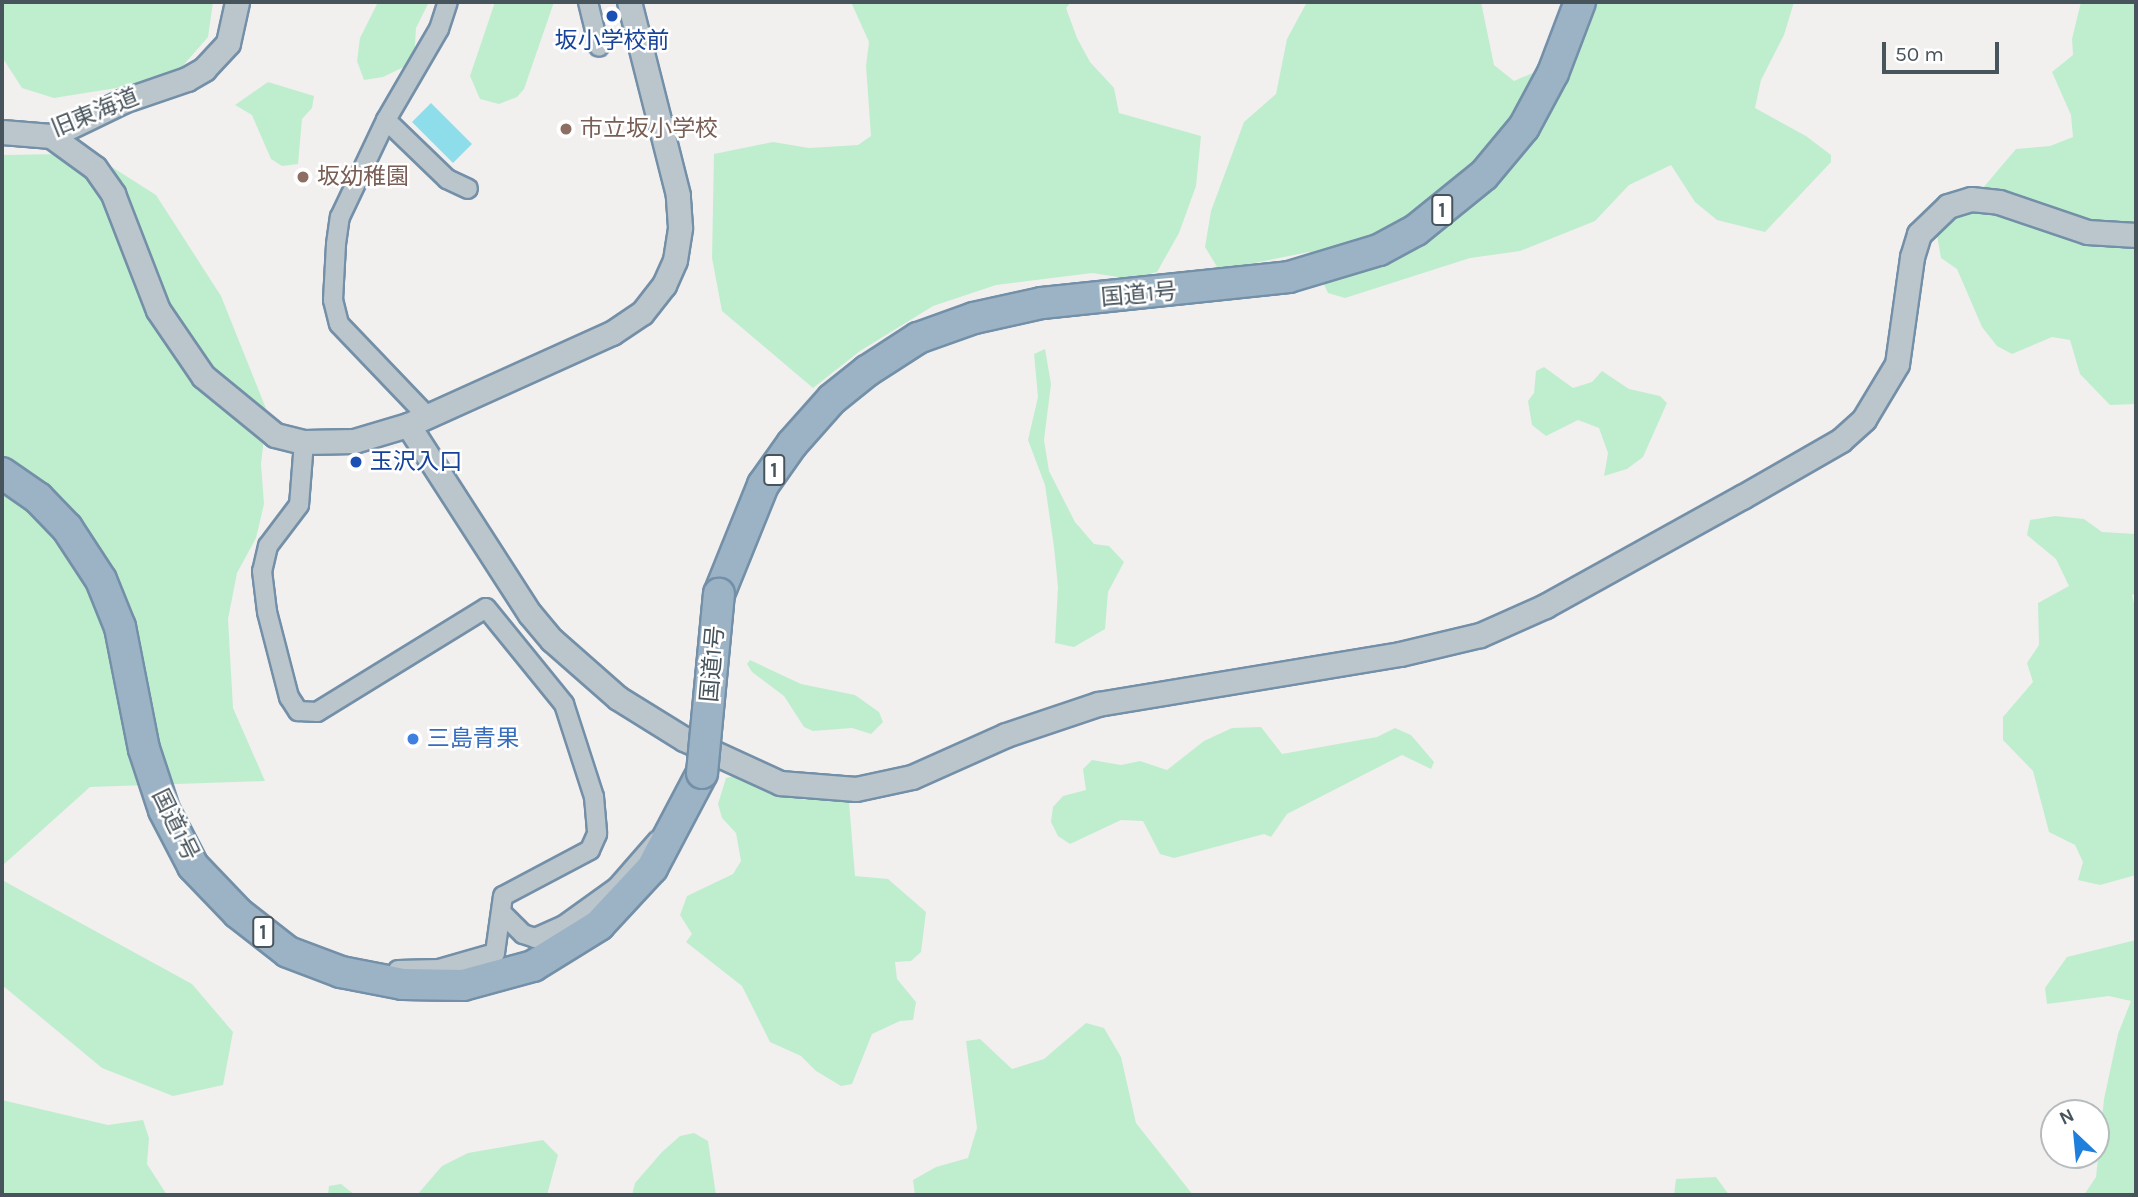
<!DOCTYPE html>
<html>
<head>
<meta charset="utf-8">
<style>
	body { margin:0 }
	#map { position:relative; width:2138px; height:1197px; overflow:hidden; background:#f2efef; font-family:Karla,"Noto Sans JP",sans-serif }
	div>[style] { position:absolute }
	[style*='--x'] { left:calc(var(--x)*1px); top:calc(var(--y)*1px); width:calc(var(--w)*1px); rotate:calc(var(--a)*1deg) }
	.green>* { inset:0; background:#bfeece }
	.water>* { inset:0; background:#8dddea }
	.roads { filter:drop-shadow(2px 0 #7390a8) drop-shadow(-2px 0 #7390a8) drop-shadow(0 2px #7390a8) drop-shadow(0 -2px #7390a8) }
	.minor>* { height:18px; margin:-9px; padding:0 9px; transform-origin:9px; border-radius:9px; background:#bbc5cc }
	.tertiary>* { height:23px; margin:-11.5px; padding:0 11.5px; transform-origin:11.5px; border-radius:11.5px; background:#bbc5cc }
	.trunk>* { height:30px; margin:-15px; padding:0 15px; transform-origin:15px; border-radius:15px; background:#9cb3c5 }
	.bridges { filter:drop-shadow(2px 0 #7390a8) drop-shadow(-2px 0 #7390a8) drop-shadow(0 2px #7390a8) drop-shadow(0 -2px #7390a8) }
	.trunk-bridge>* { height:30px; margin:-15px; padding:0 15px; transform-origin:15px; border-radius:15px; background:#9cb3c5 }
	.dots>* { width:19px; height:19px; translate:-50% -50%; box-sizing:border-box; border:4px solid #fff; border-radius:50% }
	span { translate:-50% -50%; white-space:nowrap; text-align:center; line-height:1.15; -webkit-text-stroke:5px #fff; paint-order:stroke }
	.shield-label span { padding:2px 5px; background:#fff; border:2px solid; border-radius:5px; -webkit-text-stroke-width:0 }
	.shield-label { font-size:21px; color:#48545c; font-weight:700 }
	.transit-label { font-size:23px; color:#164399 }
	.left { translate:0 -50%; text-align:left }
	.street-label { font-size:23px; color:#48545c }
	.education-label { font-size:23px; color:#785e54 }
	.shop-label { font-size:23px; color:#366cbe }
	.frame { position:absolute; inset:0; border:4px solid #48545c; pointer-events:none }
	.north { position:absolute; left:2040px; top:1099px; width:70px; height:70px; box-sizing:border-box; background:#fff; border:2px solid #b6bbbe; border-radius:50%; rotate:334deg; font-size:19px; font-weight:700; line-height:28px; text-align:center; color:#48545c }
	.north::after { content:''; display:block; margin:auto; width:24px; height:32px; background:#1e7fdd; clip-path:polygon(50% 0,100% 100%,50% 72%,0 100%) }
	.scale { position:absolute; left:1882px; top:42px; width:117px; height:32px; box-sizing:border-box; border:4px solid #48545c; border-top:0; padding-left:9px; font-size:21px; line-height:24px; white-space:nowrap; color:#48545c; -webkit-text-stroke:5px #fff; paint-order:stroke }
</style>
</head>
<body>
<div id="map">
	<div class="green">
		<div style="clip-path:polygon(2px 2px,213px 2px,208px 37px,181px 68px,135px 85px,54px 98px,22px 88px,2px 57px)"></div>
		<div style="clip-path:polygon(378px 2px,429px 2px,416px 28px,414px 62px,383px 77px,364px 80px,357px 61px,360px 38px)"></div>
		<div style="clip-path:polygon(495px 2px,554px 2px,524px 89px,517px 97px,499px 104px,480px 99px,470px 76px)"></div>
		<div style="clip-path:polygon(851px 2px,1071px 2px,1066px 8px,1077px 38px,1090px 62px,1114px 88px,1119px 113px,1201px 136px,1196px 186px,1179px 233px,1157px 272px,1131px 279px,1092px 273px,996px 285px,933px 306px,860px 351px,813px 388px,722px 311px,712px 258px,714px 154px,773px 142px,809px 148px,858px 145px,871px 136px,866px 66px,869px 42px)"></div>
		<div style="clip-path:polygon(1307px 2px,1481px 2px,1494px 65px,1514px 81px,1542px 69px,1586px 2px,1794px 2px,1784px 35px,1761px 80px,1755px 108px,1806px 136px,1831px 155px,1831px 162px,1765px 232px,1717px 220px,1695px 202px,1671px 165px,1629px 185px,1595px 221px,1520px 251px,1470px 258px,1345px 298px,1328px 293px,1309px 252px,1219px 270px,1205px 247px,1211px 211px,1244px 122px,1276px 94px,1287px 39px)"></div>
		<div style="clip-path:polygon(2081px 2px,2136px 2px,2136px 404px,2110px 405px,2080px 374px,2070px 340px,2052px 337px,2012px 354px,1997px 346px,1982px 327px,1957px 269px,1941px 258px,1937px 235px,1960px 215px,2016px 149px,2050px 146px,2073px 137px,2071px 115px,2052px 72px,2073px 55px,2072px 39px)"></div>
		<div style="clip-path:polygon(268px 82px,314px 96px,312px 108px,302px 119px,298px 164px,282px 166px,271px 159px,252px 115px,235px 105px)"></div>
		<div style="clip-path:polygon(64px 154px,112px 167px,156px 195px,221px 296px,267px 411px,261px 464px,264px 504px,256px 538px,237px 573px,228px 619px,233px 708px,265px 781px,90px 787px,2px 866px,2px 155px)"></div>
		<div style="clip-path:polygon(1045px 349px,1051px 384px,1044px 440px,1049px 471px,1075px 522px,1094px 544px,1109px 546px,1124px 562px,1108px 592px,1105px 629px,1074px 647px,1055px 643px,1058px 587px,1054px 547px,1045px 485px,1028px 440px,1038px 397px,1034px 354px)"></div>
		<div style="clip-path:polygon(1544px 367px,1573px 388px,1592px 382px,1602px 371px,1629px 389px,1660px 396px,1667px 403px,1643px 457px,1627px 469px,1604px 476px,1608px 453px,1599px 428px,1578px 420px,1546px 436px,1532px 425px,1528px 401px,1534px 393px,1536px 371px)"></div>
		<div style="clip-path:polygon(2055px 516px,2084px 519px,2102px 532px,2136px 534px,2136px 593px,2132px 595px,2136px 612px,2136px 875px,2100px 885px,2078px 880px,2083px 862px,2075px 845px,2049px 832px,2033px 771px,2003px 740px,2003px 717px,2033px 682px,2027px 663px,2039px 645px,2038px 603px,2069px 586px,2056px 559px,2027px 535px,2030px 520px)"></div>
		<div style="clip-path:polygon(750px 660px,801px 684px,855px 695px,879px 712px,883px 722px,871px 734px,852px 728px,813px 731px,804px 727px,784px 696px,752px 672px,747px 664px)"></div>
		<div style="clip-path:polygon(1261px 727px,1282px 754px,1377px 737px,1395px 728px,1411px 735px,1434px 762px,1431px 769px,1402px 755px,1287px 814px,1271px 837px,1264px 834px,1174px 858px,1160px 854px,1143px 821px,1121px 820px,1070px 844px,1058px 836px,1051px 822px,1053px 807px,1063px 796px,1086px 790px,1083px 769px,1092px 760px,1121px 765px,1140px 761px,1167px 770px,1204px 741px,1232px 728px)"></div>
		<div style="clip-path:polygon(735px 776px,805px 800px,834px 797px,849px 802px,855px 876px,888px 879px,926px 912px,921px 952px,911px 961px,895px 962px,897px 979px,916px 1002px,913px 1020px,900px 1021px,872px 1034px,852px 1084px,841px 1086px,816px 1071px,801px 1056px,770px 1042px,742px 986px,686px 942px,692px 934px,680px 915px,687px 896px,733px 874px,741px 861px,736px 833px,722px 818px,718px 804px,726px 778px)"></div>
		<div style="clip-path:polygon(2px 880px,192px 984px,233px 1032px,223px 1085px,173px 1096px,102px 1068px,2px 985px)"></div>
		<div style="clip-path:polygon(2136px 940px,2136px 1195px,2084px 1195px,2096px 1177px,2104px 1099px,2118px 1034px,2131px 1001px,2109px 996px,2047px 1004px,2045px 988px,2067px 957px)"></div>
		<div style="clip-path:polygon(1086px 1023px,1104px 1028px,1121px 1057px,1136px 1123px,1193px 1195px,915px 1195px,913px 1180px,936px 1167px,968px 1158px,977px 1128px,966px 1041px,980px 1039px,1012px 1069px,1044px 1059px)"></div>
		<div style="clip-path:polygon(2px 1100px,108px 1125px,143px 1120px,149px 1138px,147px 1164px,167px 1195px,2px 1195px)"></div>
		<div style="clip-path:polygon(694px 1133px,708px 1141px,716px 1195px,632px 1195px,635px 1183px,662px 1152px,680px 1136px)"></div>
		<div style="clip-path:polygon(543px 1140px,558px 1155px,547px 1195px,417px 1195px,442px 1166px,468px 1153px)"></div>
		<div style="clip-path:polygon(1716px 1177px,1729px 1195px,1674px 1195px,1676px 1179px)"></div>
		<div style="clip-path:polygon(341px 1184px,355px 1195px,328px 1195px,329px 1186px)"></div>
	</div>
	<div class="water">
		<div style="clip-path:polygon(431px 103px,472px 144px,453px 163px,412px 122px)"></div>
	</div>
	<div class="roads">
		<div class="minor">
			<div style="--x:588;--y:2;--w:46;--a:76.3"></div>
			<div style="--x:386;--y:120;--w:85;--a:44"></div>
			<div style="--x:447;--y:179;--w:23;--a:25"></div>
			<div style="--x:427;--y:416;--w:127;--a:-133.7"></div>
			<div style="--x:339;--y:324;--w:25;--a:-104"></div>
			<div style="--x:333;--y:300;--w:56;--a:-86.9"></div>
			<div style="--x:336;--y:244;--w:27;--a:-82"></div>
			<div style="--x:340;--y:217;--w:107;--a:-64.6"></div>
			<div style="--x:386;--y:120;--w:105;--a:-59.8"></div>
			<div style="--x:439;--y:29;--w:28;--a:-72"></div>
			<div style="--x:304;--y:442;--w:63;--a:94.5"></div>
			<div style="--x:299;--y:505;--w:51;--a:127.1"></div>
			<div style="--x:268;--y:546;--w:26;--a:103"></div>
			<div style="--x:262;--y:571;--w:41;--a:83"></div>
			<div style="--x:267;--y:612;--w:88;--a:75.5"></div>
			<div style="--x:289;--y:697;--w:17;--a:57"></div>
			<div style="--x:298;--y:711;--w:19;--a:3"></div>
			<div style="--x:317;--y:712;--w:198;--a:-31.6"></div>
			<div style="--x:486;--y:608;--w:124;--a:50.9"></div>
			<div style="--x:564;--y:704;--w:98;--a:72.1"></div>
			<div style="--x:594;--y:797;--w:37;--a:85"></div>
			<div style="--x:597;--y:834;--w:17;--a:114"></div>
			<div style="--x:590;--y:850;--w:98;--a:152.1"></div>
			<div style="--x:503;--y:896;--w:58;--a:98"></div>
			<div style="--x:495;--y:953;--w:58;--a:164.1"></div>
			<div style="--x:439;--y:969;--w:41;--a:178.6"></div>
			<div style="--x:501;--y:912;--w:31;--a:45"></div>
			<div style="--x:523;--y:934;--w:13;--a:18"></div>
			<div style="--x:535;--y:938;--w:32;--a:-24"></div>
			<div style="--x:564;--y:925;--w:65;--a:-35.6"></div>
			<div style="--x:617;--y:887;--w:62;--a:-48.9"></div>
		</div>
		<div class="tertiary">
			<div style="--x:2;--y:132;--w:49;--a:4.7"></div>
			<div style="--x:51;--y:136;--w:80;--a:-25.9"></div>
			<div style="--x:123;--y:101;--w:68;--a:-19"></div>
			<div style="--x:187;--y:79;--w:20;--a:-30"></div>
			<div style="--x:204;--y:69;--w:35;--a:-47"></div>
			<div style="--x:228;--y:43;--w:42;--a:-77.6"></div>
			<div style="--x:51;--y:136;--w:54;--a:36"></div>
			<div style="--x:95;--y:168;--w:32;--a:55"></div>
			<div style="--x:113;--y:194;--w:124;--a:68.8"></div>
			<div style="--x:158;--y:310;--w:80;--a:55.7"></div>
			<div style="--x:203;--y:376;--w:93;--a:39.3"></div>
			<div style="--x:275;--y:435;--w:30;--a:14"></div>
			<div style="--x:304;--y:442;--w:50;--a:-1.1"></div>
			<div style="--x:354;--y:441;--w:56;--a:-16.5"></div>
			<div style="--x:408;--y:425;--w:224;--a:-24.3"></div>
			<div style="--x:612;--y:333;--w:36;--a:-34"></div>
			<div style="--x:642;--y:313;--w:36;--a:-52"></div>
			<div style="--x:664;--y:285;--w:27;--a:-66"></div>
			<div style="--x:675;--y:260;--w:33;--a:-81"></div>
			<div style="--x:680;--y:227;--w:32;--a:-94"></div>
			<div style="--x:678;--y:195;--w:199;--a:-104.2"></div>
			<div style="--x:408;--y:425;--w:225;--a:57.2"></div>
			<div style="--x:530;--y:614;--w:34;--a:50"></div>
			<div style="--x:552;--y:640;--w:88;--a:41.3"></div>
			<div style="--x:618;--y:698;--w:78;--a:31.8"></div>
			<div style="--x:684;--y:739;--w:106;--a:24.6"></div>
			<div style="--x:780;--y:783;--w:76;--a:4.5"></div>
			<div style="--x:856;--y:789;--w:57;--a:-12.1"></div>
			<div style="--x:912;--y:777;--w:103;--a:-24.1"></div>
			<div style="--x:1006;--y:735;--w:97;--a:-18.6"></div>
			<div style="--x:1098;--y:704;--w:306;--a:-9.4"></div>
			<div style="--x:1400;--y:654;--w:82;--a:-13.4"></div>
			<div style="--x:1480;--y:635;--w:71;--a:-24"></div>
			<div style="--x:1545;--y:606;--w:225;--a:-29"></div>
			<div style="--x:1742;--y:497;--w:114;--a:-29.9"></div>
			<div style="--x:1841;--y:440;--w:31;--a:-42"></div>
			<div style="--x:1864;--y:419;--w:64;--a:-59"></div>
			<div style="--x:1897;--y:364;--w:108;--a:-82"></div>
			<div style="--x:1912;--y:257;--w:24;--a:-73"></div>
			<div style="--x:1919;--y:234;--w:40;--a:-44"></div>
			<div style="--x:1948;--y:206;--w:24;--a:-17"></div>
			<div style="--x:1971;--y:199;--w:28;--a:6"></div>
			<div style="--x:1999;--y:202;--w:93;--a:18.8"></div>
			<div style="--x:2087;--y:232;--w:49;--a:3.5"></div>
		</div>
		<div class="trunk">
			<div style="--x:2;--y:473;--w:44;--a:34.8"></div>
			<div style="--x:38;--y:498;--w:42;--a:46"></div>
			<div style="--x:67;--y:528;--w:62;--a:56.8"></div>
			<div style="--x:101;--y:580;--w:51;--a:68"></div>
			<div style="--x:120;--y:627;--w:124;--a:78.9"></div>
			<div style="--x:144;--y:749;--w:64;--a:71.8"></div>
			<div style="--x:164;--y:810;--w:63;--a:62.6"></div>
			<div style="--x:193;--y:866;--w:65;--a:46.2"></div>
			<div style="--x:238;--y:913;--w:63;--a:38"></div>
			<div style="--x:288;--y:952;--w:57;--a:20.7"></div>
			<div style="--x:341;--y:972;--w:63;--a:11"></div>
			<div style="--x:403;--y:984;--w:60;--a:1"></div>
			<div style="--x:463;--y:985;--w:73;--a:-15.2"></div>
			<div style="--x:533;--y:966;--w:78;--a:-31.8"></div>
			<div style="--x:599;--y:925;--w:78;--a:-47.1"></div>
			<div style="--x:652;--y:868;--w:107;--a:-62.2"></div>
			<div style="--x:719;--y:594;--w:118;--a:-68"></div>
			<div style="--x:763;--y:485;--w:50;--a:-54.7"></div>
			<div style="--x:792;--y:444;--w:60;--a:-48.4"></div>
			<div style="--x:832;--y:399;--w:45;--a:-38.7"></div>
			<div style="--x:867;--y:371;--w:61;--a:-32.9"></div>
			<div style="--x:918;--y:338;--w:59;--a:-19.7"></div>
			<div style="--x:974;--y:318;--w:70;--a:-12.4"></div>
			<div style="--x:1042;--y:303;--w:248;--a:-6"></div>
			<div style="--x:1289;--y:277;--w:94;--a:-16.7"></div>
			<div style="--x:1379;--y:250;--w:42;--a:-28.4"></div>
			<div style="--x:1416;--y:230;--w:87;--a:-39"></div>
			<div style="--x:1484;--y:175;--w:62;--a:-50.2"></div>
			<div style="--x:1524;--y:127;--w:61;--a:-61.8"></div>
			<div style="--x:1553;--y:73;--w:76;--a:-69.2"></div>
		</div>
	</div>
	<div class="bridges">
		<div class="trunk-bridge">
			<div style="--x:702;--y:773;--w:180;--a:-84.6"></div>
		</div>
	</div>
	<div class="dots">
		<div style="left:612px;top:16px;background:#1a4fb4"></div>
		<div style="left:566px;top:129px;background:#8d6e63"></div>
		<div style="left:303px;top:177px;background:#8d6e63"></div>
		<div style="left:356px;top:462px;background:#1a4fb4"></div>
		<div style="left:413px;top:739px;background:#3f7fe0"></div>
	</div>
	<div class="shield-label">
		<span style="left:1442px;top:210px">1</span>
		<span style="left:774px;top:470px">1</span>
		<span style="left:263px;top:932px">1</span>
	</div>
	<div class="transit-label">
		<span style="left:612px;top:41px">坂小学校前</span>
		<span class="left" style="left:370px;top:462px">玉沢入口</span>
	</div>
	<div class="street-label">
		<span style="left:95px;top:113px;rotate:-22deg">旧東海道</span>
		<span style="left:1139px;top:295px;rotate:-5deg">国道1号</span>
		<span style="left:713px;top:664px;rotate:-85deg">国道1号</span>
		<span style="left:175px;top:825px;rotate:64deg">国道1号</span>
	</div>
	<div class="education-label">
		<span class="left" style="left:580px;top:129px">市立坂小学校</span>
		<span class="left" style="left:317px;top:177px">坂幼稚園</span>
	</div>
	<div class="shop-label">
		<span class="left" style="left:427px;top:739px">三島青果</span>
	</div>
	<div class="frame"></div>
	<div class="north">N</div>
	<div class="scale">50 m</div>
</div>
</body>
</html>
